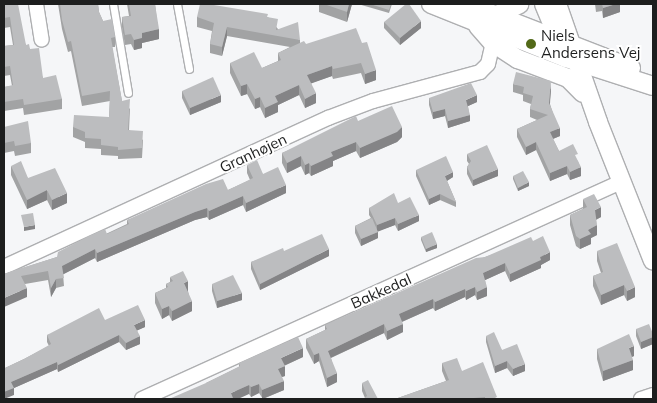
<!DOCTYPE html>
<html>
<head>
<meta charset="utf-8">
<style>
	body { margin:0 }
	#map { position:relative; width:657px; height:403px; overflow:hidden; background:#f5f6f8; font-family:Mulish,sans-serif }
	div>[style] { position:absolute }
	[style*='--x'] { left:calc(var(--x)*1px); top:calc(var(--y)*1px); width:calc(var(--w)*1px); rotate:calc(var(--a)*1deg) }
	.roads { filter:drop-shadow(1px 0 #aeafb1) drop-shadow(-1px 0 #aeafb1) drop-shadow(0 1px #aeafb1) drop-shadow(0 -1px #aeafb1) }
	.service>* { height:7px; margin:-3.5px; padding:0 3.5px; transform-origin:3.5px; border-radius:3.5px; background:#fff }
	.minor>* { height:14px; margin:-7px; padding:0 7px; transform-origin:7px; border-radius:7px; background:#fff }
	.tertiary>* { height:18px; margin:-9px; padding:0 9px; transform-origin:9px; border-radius:9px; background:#fff }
	.wall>* { inset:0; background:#a2a3a4 }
	.shaded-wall>* { inset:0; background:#848486 }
	.building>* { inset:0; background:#bcbdbf }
	.dots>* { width:14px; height:14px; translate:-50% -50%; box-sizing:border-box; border:2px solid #fff; border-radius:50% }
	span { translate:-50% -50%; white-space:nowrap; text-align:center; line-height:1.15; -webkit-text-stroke:4px #fff; paint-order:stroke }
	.poi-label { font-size:15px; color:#1d1e1e }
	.left { translate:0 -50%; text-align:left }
	.street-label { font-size:15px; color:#1d1e1e }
	.frame { position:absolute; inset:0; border:5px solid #1d1e1e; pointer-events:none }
</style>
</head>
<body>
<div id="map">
	<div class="roads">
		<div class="service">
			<div style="--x:113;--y:4;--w:90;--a:80.4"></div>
			<div style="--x:177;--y:4;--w:66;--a:79.5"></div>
		</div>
		<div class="minor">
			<div style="--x:36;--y:4;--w:36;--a:81"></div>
			<div style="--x:4;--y:267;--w:357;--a:-24.7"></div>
			<div style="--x:328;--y:118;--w:48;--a:-20.7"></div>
			<div style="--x:373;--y:101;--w:111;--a:-15.2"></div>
			<div style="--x:480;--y:72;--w:11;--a:-45"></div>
			<div style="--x:488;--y:64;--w:22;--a:-77"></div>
			<div style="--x:142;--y:399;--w:526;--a:-24.37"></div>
			<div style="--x:641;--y:399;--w:13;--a:-18"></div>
		</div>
		<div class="tertiary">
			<div style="--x:431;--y:4;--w:145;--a:21.8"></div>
			<div style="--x:566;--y:58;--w:91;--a:17.8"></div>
			<div style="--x:466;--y:4;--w:177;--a:21.2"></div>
			<div style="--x:544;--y:4;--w:44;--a:67.5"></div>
			<div style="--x:557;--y:4;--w:125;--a:70.8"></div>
			<div style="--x:598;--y:122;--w:149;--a:68.4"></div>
			<div style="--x:497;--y:15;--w:25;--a:-26"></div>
			<div style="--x:478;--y:26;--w:23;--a:49"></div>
			<div style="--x:493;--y:43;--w:30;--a:33"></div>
			<div style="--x:518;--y:59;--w:53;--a:20.8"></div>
			<div style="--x:568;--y:78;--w:21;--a:45"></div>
		</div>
	</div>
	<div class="wall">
		<div style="clip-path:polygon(4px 4px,26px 45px,30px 49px,43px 78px,62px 99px,62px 109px,24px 115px,23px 108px,4px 111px,4px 87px,12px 86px,10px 75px,4px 76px,4px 46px,13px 45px,10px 27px,4px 28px)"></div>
		<div style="clip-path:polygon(58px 4px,98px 4px,99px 12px,103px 21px,115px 37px,115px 47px,112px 47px,122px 101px,130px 109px,129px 130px,143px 140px,142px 158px,118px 159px,118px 156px,101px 155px,101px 149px,85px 148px,85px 142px,73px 137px,73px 127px,109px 117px,110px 101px,82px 106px,71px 51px,68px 52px,62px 29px)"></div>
		<div style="clip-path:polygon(127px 4px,155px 4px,159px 39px,142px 43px,142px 48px,134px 50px,131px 44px,125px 45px,122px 27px,122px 17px,129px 16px)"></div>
		<div style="clip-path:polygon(313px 4px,352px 4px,347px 22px,319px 12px,319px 5px)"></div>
		<div style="clip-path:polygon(358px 4px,392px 4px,389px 13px)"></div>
		<div style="clip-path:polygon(595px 4px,620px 4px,620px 12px,603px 18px,602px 11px,596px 12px)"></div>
		<div style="clip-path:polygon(197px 17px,268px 17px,278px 29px,300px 40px,300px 43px,306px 44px,362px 43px,376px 80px,365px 84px,361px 73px,333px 79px,332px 76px,311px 83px,316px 103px,305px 108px,299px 95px,278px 105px,278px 112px,265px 118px,260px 107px,255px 109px,247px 94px,241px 96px,230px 73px,230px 63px,262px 68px,278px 61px,278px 53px,290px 47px,227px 36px,222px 56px,210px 53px,210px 44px,212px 31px,197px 27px)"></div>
		<div style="clip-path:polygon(384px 22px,421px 28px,400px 45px,384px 28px)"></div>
		<div style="clip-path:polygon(513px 84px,551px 89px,550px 104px,560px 136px,553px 139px,559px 151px,578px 161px,581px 176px,570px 180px,567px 174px,550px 181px,536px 150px,526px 155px,517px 137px,517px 129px,537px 120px,530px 117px,530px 109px,531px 104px,523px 101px,523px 95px,513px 92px)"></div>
		<div style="clip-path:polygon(182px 91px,221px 102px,190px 115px,182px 98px)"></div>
		<div style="clip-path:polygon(429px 98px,477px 102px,468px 106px,470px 121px,448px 128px,445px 116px,433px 119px,429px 105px)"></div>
		<div style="clip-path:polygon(358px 121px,402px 137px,397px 142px,360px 158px,356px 151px,333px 161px,333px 166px,311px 176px,309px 173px,305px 175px,301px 166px,287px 173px,282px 163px,282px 153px)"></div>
		<div style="clip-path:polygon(4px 127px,31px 143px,31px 153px,15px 156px,14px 151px,4px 153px)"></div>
		<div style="clip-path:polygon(467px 154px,498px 176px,473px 186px,467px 174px,467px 167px,469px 164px,467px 161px)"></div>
		<div style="clip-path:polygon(247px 165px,263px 174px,286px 193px,246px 212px,243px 205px,209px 220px,207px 217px,195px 220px,97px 262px,95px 258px,63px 274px,64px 286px,56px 288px,51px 297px,48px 280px,25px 284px,27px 297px,4px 274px,57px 257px,127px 224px,127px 220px,228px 190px,250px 180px,247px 173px)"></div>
		<div style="clip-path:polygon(11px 166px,28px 178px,67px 203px,52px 210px,47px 200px,27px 209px,11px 175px)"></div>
		<div style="clip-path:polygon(416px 170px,453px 177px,447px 181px,456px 202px,456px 207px,440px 200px,429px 205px,416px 176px)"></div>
		<div style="clip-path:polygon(513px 176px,529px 186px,518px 191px,513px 179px)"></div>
		<div style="clip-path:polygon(583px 199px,601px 217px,596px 220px,597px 235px,591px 238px,591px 244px,580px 249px,576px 246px,570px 225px,570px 215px,583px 209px)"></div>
		<div style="clip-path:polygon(398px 203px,419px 221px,398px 231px,395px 225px,378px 231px,378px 238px,361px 246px,355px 233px,355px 226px,371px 218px,369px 215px,369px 208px)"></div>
		<div style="clip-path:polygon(421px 237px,437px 248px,426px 252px,421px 240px)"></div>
		<div style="clip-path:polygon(533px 241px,550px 260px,541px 265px,541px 268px,510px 282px,505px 271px,485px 280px,487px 296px,477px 300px,475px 295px,466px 300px,465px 297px,435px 311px,433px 308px,402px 322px,403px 332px,387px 340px,384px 333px,331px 358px,337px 382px,327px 387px,319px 361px,314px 364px,306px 348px,306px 339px,325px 330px,325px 325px,485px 257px)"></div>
		<div style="clip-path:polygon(284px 251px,329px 256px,260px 290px,251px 269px,251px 262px)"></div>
		<div style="clip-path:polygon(597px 251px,635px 297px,627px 301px,624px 295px,601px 305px,593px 286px,593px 276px,601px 273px,597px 261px)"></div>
		<div style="clip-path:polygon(170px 277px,188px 291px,192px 311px,172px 321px,169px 315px,162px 319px,155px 303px,155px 293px,166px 288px,166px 284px,170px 282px)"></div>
		<div style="clip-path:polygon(212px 284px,242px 300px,217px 308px,212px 291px)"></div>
		<div style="clip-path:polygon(105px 320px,145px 327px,137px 330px,140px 344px,126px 350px,119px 342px,58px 372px,57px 369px,14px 388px,14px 395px,5px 368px,24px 359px,49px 346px,47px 342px,47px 335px)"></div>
		<div style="clip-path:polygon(636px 329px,653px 334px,653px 344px,641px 349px,636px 336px)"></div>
		<div style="clip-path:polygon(486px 336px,502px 350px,525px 371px,513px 376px,507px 368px,495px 373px,486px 342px)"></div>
		<div style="clip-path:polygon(597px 349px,634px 356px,632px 357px,633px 370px,603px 381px,597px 359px)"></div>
		<div style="clip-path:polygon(303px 357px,284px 366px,285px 376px,282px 377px,284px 390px,263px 399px,259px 393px,251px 397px,249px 394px,206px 383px,239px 367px,239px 363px)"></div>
		<div style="clip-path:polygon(442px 363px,462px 371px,497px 399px,395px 399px,446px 381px,442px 371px)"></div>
		<div style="clip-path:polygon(362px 383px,378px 399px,365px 398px,362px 391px)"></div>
	</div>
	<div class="shaded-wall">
		<div style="clip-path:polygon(349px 4px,352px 4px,347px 22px,347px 12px)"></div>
		<div style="clip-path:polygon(616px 4px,620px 4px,620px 12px,603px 18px,603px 8px)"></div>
		<div style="clip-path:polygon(421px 21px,421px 28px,400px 45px,400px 38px)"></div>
		<div style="clip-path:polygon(227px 27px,227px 36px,222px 56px,222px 47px)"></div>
		<div style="clip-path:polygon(159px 29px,159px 39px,142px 43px,142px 48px,134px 50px,134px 40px,142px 33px)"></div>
		<div style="clip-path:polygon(332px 66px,332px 76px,307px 85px,307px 75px)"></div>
		<div style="clip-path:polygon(376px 70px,376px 80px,365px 84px,365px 74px)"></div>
		<div style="clip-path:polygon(551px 81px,551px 89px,549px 111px,549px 103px)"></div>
		<div style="clip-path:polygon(247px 84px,247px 94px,241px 96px,241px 86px)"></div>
		<div style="clip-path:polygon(299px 85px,299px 95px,278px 105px,278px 112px,265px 118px,265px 108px,275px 96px)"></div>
		<div style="clip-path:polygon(316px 93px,316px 103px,305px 108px,305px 99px)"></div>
		<div style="clip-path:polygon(221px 95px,221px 102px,190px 115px,190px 108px)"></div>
		<div style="clip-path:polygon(477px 95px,477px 102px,466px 107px,466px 100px)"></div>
		<div style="clip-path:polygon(260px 97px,260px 107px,255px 109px,255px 99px)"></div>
		<div style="clip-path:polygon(445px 109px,445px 116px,433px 119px,433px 112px)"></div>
		<div style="clip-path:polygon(470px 115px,470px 121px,448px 128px,448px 121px)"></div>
		<div style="clip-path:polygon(402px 127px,402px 137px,397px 142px,360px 158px,360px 148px)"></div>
		<div style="clip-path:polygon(560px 128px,560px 136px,550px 140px,550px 132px)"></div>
		<div style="clip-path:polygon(356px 142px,356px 151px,333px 161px,333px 166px,311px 176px,311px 166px,331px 152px)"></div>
		<div style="clip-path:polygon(536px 142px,536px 150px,526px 155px,526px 147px)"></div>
		<div style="clip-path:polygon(301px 156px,301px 166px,287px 173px,287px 163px)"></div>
		<div style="clip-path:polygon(309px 163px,309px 173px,305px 175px,305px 165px)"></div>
		<div style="clip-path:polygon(567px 166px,567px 174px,550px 181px,550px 173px)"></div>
		<div style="clip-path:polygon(581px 167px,581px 176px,570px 180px,570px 172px)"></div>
		<div style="clip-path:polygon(498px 169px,498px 176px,473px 186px,473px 180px)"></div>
		<div style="clip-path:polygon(453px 172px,453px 177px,445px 182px,445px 176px)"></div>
		<div style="clip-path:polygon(529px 182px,529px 186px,518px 191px,518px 188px)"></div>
		<div style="clip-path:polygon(286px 185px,286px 193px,246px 212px,246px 203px)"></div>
		<div style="clip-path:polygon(47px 190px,47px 200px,27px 209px,27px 200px)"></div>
		<div style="clip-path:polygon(67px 193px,67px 203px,52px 210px,52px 200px)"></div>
		<div style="clip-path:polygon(440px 194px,440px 200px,429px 205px,429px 199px)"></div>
		<div style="clip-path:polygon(243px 196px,243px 205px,209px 220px,209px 211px)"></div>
		<div style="clip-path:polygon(601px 207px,601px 217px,595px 220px,595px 210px)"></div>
		<div style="clip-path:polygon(207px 208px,207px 217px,195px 220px,97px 262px,97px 253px,195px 212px)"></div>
		<div style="clip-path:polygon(419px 215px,419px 221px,398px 231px,398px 224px)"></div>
		<div style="clip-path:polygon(395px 218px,395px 225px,377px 232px,377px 225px)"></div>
		<div style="clip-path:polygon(35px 225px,35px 229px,24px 231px,24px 227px)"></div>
		<div style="clip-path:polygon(597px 225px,597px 235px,591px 238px,591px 244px,580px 249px,580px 239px,588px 230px)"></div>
		<div style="clip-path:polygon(378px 232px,378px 238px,361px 246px,361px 239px)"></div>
		<div style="clip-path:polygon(437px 244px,437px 248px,426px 252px,426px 249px)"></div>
		<div style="clip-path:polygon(95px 249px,95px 258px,62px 275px,62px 266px)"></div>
		<div style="clip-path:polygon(329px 249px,329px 256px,260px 290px,260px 284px)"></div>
		<div style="clip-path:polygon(550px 252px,550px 260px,541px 265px,541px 268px,510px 282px,510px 274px)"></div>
		<div style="clip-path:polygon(505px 263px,505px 271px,483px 281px,483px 273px)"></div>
		<div style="clip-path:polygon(56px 279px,56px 288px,51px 297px,51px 288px)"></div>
		<div style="clip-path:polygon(188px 281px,188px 291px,184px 293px,184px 283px)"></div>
		<div style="clip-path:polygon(624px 285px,624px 295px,601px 305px,601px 295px)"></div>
		<div style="clip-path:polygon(475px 287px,475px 295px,466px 300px,466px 291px)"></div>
		<div style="clip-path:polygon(487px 287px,487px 296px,477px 300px,477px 292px)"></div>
		<div style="clip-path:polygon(635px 287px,635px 297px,627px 301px,627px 291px)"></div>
		<div style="clip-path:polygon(27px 288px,27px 297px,4px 307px,4px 298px)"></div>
		<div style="clip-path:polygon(465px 289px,465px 297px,435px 311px,435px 302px)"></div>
		<div style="clip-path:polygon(242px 293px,242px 300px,217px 308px,217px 301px)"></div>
		<div style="clip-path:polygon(433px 299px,433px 308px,399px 323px,399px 314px)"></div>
		<div style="clip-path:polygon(192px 301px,192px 311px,172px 321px,172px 311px)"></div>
		<div style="clip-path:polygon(169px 306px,169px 315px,162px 319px,162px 309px)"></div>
		<div style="clip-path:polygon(145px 320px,145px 327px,134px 332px,134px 325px)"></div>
		<div style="clip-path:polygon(384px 324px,384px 333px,328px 359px,328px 351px)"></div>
		<div style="clip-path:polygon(403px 324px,403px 332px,387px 340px,387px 331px)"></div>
		<div style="clip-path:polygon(119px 335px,119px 342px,58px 372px,58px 365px)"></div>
		<div style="clip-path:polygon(140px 336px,140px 344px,126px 350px,126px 343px)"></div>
		<div style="clip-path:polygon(653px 337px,653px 344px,641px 349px,641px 342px)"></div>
		<div style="clip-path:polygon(634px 346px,634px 356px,629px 358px,629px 348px)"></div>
		<div style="clip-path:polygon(303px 348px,303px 357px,281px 367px,281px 358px)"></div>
		<div style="clip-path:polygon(319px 353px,319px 361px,314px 364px,314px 355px)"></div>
		<div style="clip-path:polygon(633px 360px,633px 370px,603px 381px,603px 371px)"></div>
		<div style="clip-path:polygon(507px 361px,507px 368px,495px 373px,495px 366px)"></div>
		<div style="clip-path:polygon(57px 362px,57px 369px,14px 388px,14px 395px,4px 399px,4px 392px,11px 382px)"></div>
		<div style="clip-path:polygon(525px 364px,525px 371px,513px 376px,513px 369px)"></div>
		<div style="clip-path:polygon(285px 366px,285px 376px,278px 378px,278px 369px)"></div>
		<div style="clip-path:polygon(337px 373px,337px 382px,327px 387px,327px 378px)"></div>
		<div style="clip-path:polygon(284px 381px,284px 390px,262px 399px,262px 390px)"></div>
		<div style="clip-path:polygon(259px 384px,259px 393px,251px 397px,251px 387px)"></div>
		<div style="clip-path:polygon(249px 385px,249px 394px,238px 399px,230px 399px,231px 393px)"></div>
	</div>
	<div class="building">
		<div style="clip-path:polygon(4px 4px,18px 4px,26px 45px,29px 44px,30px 49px,39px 48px,43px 78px,56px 75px,62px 99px,24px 105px,23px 99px,4px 102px,4px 87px,13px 85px,10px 66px,4px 67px,4px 46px,14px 45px,10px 17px,4px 18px)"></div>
		<div style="clip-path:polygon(60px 4px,98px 4px,99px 12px,103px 21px,112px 19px,115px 37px,111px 38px,122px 101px,130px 99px,128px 130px,143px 131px,142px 148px,118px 150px,118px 147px,101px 145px,101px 139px,85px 138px,85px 132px,73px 127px,74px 115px,109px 117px,110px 91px,82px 96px,71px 41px,68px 42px,62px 20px)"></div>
		<div style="clip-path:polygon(129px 4px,155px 4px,159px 29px,142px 33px,142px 38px,134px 40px,131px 34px,125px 35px,122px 17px,131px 16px)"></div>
		<div style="clip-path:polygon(200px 4px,208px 4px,268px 14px,267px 17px,278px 19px,276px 30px,298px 22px,300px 40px,227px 27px,222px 47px,210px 44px,214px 23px,197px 17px)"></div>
		<div style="clip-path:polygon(324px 4px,349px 4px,347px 12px)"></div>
		<div style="clip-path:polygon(370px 4px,391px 4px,389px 10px)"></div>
		<div style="clip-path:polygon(406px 4px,409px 4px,421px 21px,400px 38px,384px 22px)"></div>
		<div style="clip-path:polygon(602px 4px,616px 4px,603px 8px)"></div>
		<div style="clip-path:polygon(356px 28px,362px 43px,367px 42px,376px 70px,365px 74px,361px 63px,333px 69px,332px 66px,307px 75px,316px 93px,305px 99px,299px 85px,275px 96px,278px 102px,265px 108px,260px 97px,255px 99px,247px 84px,241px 86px,230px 63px,254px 52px,262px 68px,281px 60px,278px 53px,304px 41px,306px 44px)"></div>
		<div style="clip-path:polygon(516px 72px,551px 81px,549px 103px,560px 128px,550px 132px,559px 151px,573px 144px,578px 154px,575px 155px,581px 167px,570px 172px,567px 166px,550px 173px,536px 142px,526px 147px,517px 129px,548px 115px,530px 109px,533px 96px,523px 93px,524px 87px,513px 84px)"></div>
		<div style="clip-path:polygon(213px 77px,221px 95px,190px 108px,182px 91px)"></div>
		<div style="clip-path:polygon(471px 83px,477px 95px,466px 100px,470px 115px,448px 121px,445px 109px,433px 112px,429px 98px)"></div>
		<div style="clip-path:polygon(392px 106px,402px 127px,397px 132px,360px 148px,356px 142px,331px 152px,333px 156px,311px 166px,309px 163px,305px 165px,301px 156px,287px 163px,282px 153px,356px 116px,358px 121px)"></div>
		<div style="clip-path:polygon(28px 121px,31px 143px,15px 146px,14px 141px,4px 143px,4px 127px)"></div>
		<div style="clip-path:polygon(487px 145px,498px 169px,473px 180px,467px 167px,471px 161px,467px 154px)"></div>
		<div style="clip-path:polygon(446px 156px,453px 172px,445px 176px,456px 202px,440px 194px,429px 199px,416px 170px)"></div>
		<div style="clip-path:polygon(257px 160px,263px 174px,278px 167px,286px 185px,246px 203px,243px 196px,209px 211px,207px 208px,195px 212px,97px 253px,95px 249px,62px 266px,64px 278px,56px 279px,51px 288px,48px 271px,21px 276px,27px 288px,4px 298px,4px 274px,9px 272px,57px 257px,58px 252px,89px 236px,105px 229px,107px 234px,129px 224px,127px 220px,206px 184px,223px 179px,228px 190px,253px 178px,247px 165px)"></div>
		<div style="clip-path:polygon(21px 161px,28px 178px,55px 168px,67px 193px,52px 200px,47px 190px,27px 200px,11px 166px)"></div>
		<div style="clip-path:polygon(523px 171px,529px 182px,518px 188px,513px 176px)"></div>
		<div style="clip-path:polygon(394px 193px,398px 203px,410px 197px,419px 215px,398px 224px,395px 218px,377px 225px,369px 208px)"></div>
		<div style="clip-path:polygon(594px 194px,601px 207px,595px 210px,597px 225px,588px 230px,591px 234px,580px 239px,576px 236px,570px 215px,587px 207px,583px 199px)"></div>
		<div style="clip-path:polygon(33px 213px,35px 225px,24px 227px,21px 215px)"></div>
		<div style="clip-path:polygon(372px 218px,378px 232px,361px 239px,355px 226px)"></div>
		<div style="clip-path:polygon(432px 232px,437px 244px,426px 249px,421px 237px)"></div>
		<div style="clip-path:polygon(322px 234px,329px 249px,260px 284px,251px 262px,283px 248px,284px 251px)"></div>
		<div style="clip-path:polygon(543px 236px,550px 252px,540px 257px,541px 260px,510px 274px,505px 263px,483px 273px,487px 287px,477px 292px,475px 287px,466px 291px,465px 289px,435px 302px,433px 299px,399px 314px,403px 324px,387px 331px,384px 324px,328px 351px,337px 373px,327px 378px,319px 353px,314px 355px,306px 339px,327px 329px,325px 325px,476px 258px,485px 257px,531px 237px,533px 241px)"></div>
		<div style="clip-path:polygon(617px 243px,635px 287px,627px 291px,624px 285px,601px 295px,593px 276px,603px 272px,597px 251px)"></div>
		<div style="clip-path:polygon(183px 271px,188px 281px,184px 283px,192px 301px,172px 311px,169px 306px,162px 309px,155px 293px,168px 287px,166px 284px,173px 281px,170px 277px)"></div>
		<div style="clip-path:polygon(233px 275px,242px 293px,217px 301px,212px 284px)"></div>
		<div style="clip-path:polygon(138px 305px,145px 320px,134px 325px,140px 336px,126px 343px,119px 335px,58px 365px,57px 362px,11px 382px,14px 388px,4px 392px,4px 367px,5px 368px,24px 359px,51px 344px,47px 335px,99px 308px,105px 320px)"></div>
		<div style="clip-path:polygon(649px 324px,653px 334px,653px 337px,641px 342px,636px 329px)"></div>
		<div style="clip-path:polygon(494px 332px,502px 350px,517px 344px,525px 364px,513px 369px,507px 361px,495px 366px,486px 336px)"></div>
		<div style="clip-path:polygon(629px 334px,634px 346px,629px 348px,633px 360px,603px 371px,597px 349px)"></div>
		<div style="clip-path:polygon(298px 337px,303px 348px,281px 358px,285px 366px,278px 369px,284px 381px,262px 390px,259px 384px,251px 387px,249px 385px,231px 393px,233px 398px,230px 399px,169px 399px,206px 383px,240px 366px,239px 363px)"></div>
		<div style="clip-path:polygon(457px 358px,462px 371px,483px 362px,497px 397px,492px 399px,485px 399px,485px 397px,463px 399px,395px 399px,449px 380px,442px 363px)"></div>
		<div style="clip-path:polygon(368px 380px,378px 399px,363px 399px,367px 396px,362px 383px)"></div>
	</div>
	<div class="dots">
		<div style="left:531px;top:44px;background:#526918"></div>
	</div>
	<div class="poi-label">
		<span class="left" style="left:541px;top:44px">Niels<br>Andersens Vej</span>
	</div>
	<div class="street-label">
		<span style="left:253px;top:153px;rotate:-25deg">Granhøjen</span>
		<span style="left:381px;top:291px;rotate:-24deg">Bakkedal</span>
	</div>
	<div class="frame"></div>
</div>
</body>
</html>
